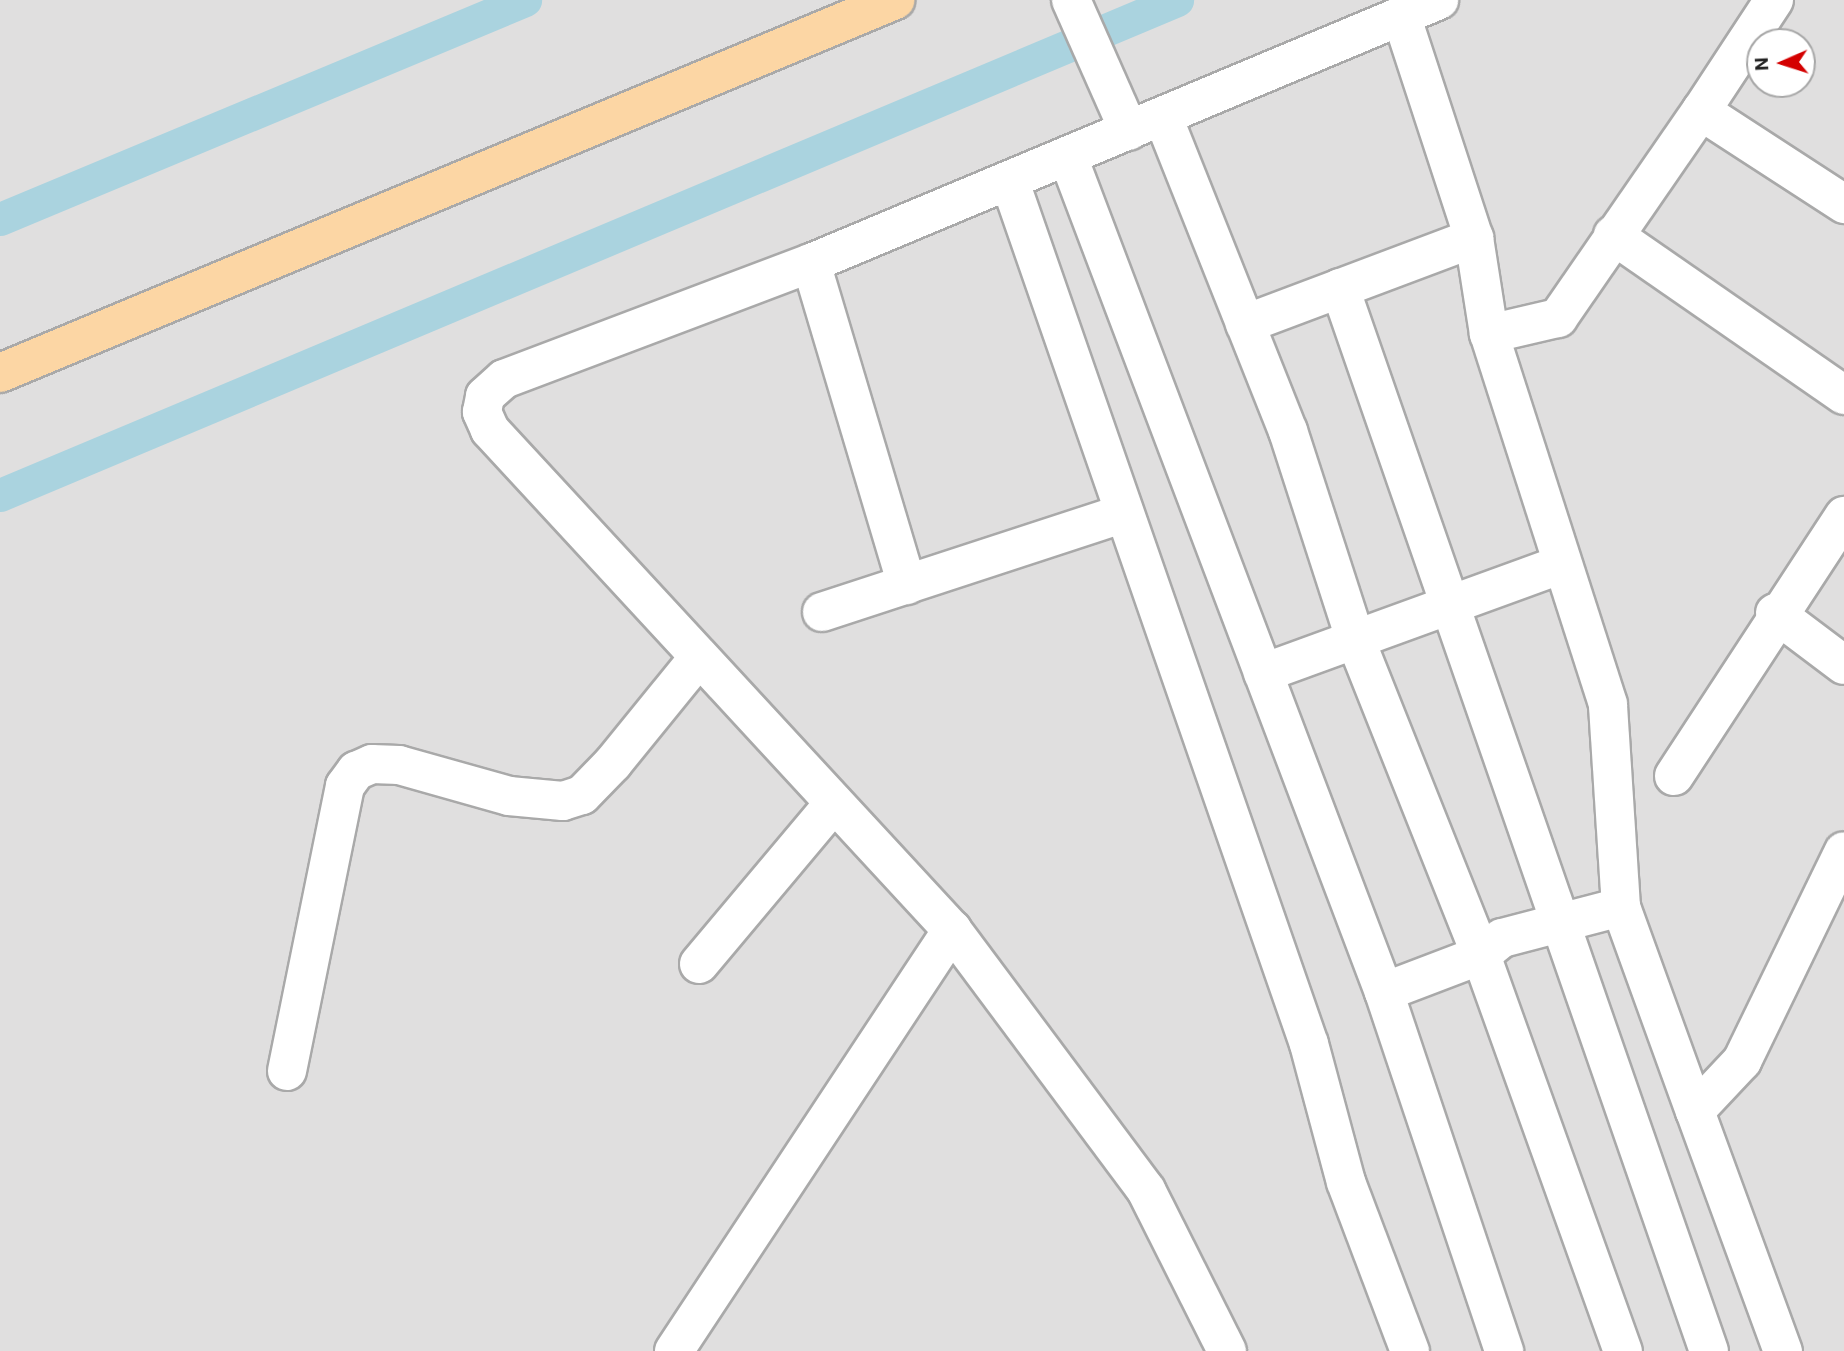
<!DOCTYPE html>
<html>
<head>
<meta charset="utf-8">
<style>
	body { margin:0 }
	#map { position:relative; width:1844px; height:1351px; overflow:hidden; background:#f2efe9; font-family:Roboto,sans-serif }
	div>[style] { position:absolute }
	[style*='--x'] { left:calc(var(--x)*1px); top:calc(var(--y)*1px); width:calc(var(--w)*1px); rotate:calc(var(--a)*1deg) }
	.residential>* { inset:0; background:#e0dfdf }
	.canal>* { height:33px; margin:-16.5px; padding:0 16.5px; transform-origin:16.5px; border-radius:16.5px; background:#aad3df }
	.roads { filter:drop-shadow(2px 0 #a9a9a9) drop-shadow(-2px 0 #a9a9a9) drop-shadow(0 2px #a9a9a9) drop-shadow(0 -2px #a9a9a9) }
	.minor>* { height:38px; margin:-19px; padding:0 19px; transform-origin:19px; border-radius:19px; background:#fff }
	.major>* { height:38px; margin:-19px; padding:0 19px; transform-origin:19px; border-radius:19px; background:#fcd6a4 }
	span { translate:-50% -50%; white-space:nowrap; text-align:center; line-height:1.15; -webkit-text-stroke:6px #fff; paint-order:stroke }
	.north { position:absolute; left:1746px; top:28px; width:70px; height:70px; box-sizing:border-box; background:#fff; border:2px solid #a7a7a7; border-radius:50%; rotate:267deg; font-size:19px; font-weight:700; line-height:28px; text-align:center; color:#222 }
	.north::after { content:''; display:block; margin:auto; width:24px; height:32px; background:#d40000; clip-path:polygon(50% 0,100% 100%,50% 72%,0 100%) }
</style>
</head>
<body>
<div id="map">
	<div class="residential">
		<div style="clip-path:polygon(evenodd,0 0,1844px 0,1844px 1351px,0 1351px,0 0,1760px 42px,1802px 42px,1802px 84px,1760px 84px,1760px 42px)"></div>
	</div>
	<div class="canal">
		<div style="--x:0;--y:219;--w:569;--a:-22.64"></div>
		<div style="--x:0;--y:495;--w:1277;--a:-22.81"></div>
	</div>
	<div class="roads">
		<div class="minor">
			<div style="--x:1071;--y:0;--w:143;--a:66.1"></div>
			<div style="--x:1774;--y:0;--w:133;--a:123.3"></div>
			<div style="--x:1701;--y:111;--w:171;--a:33"></div>
			<div style="--x:1401;--y:15;--w:235;--a:71.9"></div>
			<div style="--x:1474;--y:238;--w:97;--a:81.1"></div>
			<div style="--x:1489;--y:334;--w:71;--a:-13.1"></div>
			<div style="--x:1558;--y:318;--w:252;--a:-55.4"></div>
			<div style="--x:1163;--y:117;--w:338;--a:68.3"></div>
			<div style="--x:1288;--y:431;--w:221;--a:72.1"></div>
			<div style="--x:1356;--y:641;--w:338;--a:68.3"></div>
			<div style="--x:1481;--y:955;--w:27;--a:-39"></div>
			<div style="--x:1502;--y:938;--w:123;--a:-14.6"></div>
			<div style="--x:1621;--y:907;--w:203;--a:-93.7"></div>
			<div style="--x:1608;--y:704;--w:389;--a:-107.8"></div>
			<div style="--x:1068;--y:157;--w:893;--a:69.27"></div>
			<div style="--x:1384;--y:992;--w:379;--a:71.5"></div>
			<div style="--x:1010;--y:182;--w:912;--a:70.87"></div>
			<div style="--x:1309;--y:1044;--w:143;--a:75"></div>
			<div style="--x:1346;--y:1182;--w:181;--a:69.3"></div>
			<div style="--x:1613;--y:235;--w:281;--a:34.7"></div>
			<div style="--x:811;--y:263;--w:336;--a:73.4"></div>
			<div style="--x:1340;--y:288;--w:1125;--a:70.86"></div>
			<div style="--x:1245;--y:324;--w:245;--a:-20.6"></div>
			<div style="--x:822;--y:612;--w:318;--a:-18.1"></div>
			<div style="--x:1775;--y:613;--w:86;--a:37"></div>
			<div style="--x:1263;--y:673;--w:318;--a:-20"></div>
			<div style="--x:1674;--y:776;--w:311;--a:-56.8"></div>
			<div style="--x:1621;--y:907;--w:217;--a:70.1"></div>
			<div style="--x:1695;--y:1111;--w:69;--a:-46.8"></div>
			<div style="--x:1742;--y:1061;--w:233;--a:-64.1"></div>
			<div style="--x:699;--y:964;--w:210;--a:-50"></div>
			<div style="--x:1384;--y:992;--w:104;--a:-20.9"></div>
			<div style="--x:1481;--y:955;--w:421;--a:70.3"></div>
			<div style="--x:287;--y:1071;--w:291;--a:-78.5"></div>
			<div style="--x:345;--y:786;--w:19;--a:-54"></div>
			<div style="--x:356;--y:771;--w:17;--a:-24"></div>
			<div style="--x:372;--y:764;--w:27;--a:2"></div>
			<div style="--x:399;--y:765;--w:114;--a:15.7"></div>
			<div style="--x:509;--y:796;--w:54;--a:5.3"></div>
			<div style="--x:563;--y:801;--w:20;--a:-18"></div>
			<div style="--x:582;--y:795;--w:45;--a:-45.9"></div>
			<div style="--x:613;--y:763;--w:136;--a:-50.9"></div>
			<div style="--x:1695;--y:1111;--w:256;--a:69.9"></div>
			<div style="--x:674;--y:1351;--w:505;--a:-56.56"></div>
			<div style="--x:1227;--y:1351;--w:180;--a:-116.7"></div>
			<div style="--x:1146;--y:1190;--w:324;--a:-126.7"></div>
			<div style="--x:952;--y:930;--w:681;--a:-132.74"></div>
			<div style="--x:490;--y:430;--w:20;--a:-114"></div>
			<div style="--x:482;--y:412;--w:16;--a:-79"></div>
			<div style="--x:485;--y:396;--w:25;--a:-42"></div>
			<div style="--x:504;--y:379;--w:328;--a:-20.7"></div>
			<div style="--x:811;--y:263;--w:681;--a:-22.72"></div>
		</div>
		<div class="major">
			<div style="--x:0;--y:373;--w:970;--a:-22.62"></div>
		</div>
	</div>
	<div class="north">N</div>
</div>
</body>
</html>
